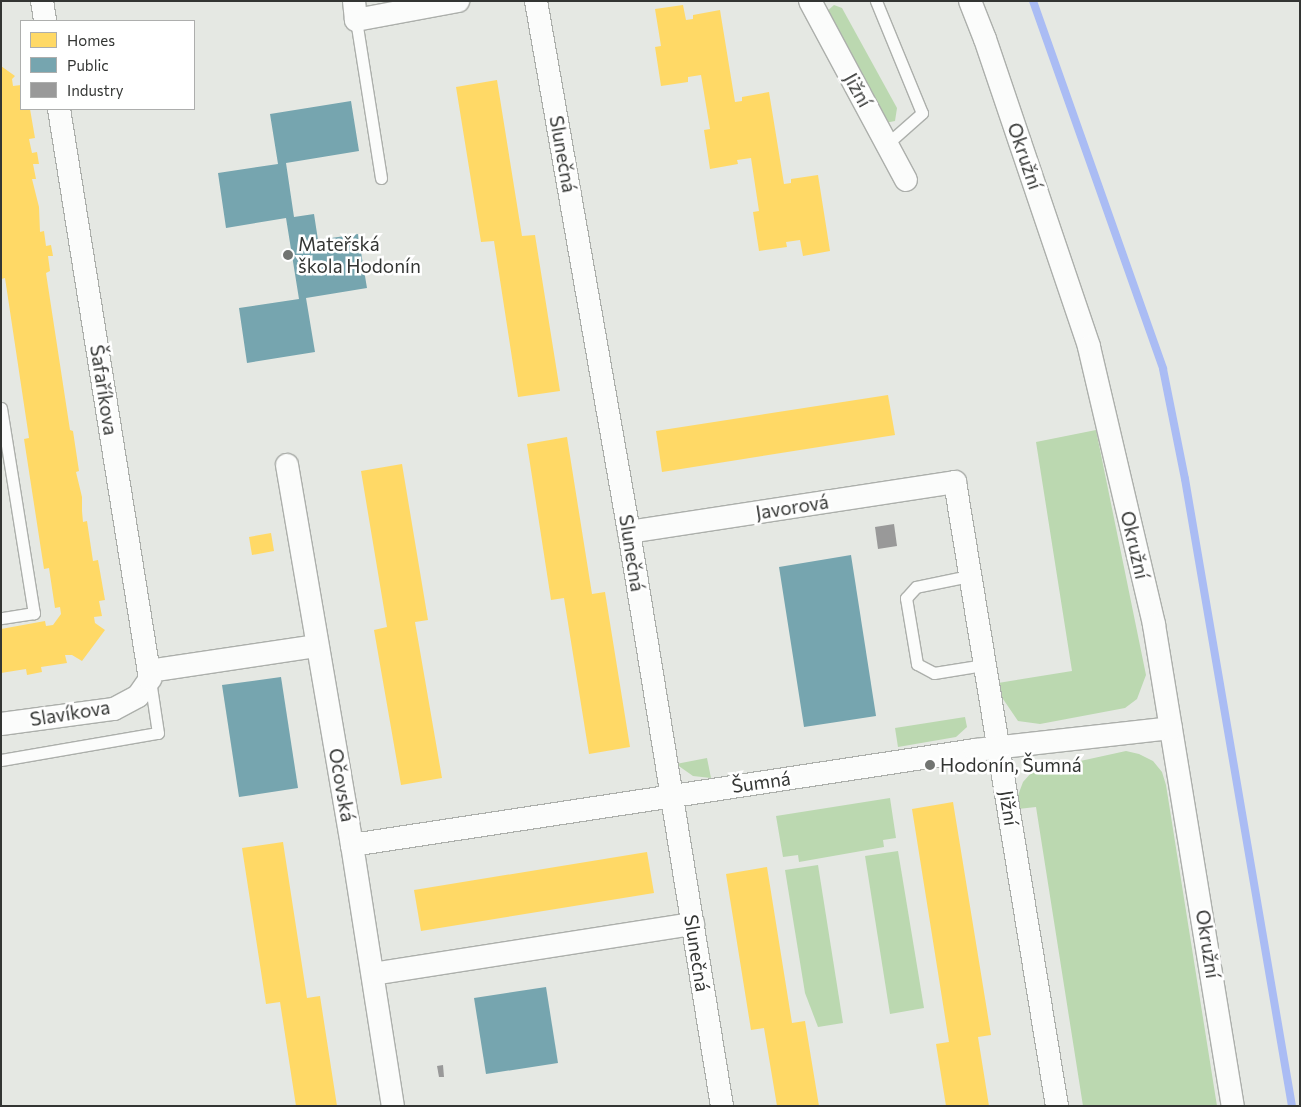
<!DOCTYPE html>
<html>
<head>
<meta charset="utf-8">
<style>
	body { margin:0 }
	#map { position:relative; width:1301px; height:1107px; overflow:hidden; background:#e5e8e3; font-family:Commissioner,sans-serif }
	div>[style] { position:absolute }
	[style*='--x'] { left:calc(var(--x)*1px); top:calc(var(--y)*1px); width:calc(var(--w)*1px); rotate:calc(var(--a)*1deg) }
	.green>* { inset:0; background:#bbd8b0 }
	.homes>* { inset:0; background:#ffd966 }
	.public>* { inset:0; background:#76a5af }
	.industry>* { inset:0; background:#999 }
	.stream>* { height:8px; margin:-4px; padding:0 4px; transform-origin:4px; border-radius:4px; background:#aabcf4 }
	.roads { filter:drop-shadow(1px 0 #acafab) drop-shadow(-1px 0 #acafab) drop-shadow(0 1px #acafab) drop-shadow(0 -1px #acafab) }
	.service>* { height:11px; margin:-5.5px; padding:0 5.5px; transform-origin:5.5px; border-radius:5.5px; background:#fbfcfb }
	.minor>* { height:22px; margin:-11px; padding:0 11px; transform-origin:11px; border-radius:11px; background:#fbfcfb }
	.dots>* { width:14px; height:14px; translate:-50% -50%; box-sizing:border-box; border:2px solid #fff; border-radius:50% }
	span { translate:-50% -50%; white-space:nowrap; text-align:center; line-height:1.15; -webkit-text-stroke:5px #fff; paint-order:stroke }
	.street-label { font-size:19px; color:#333533 }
	.poi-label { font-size:19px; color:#333533 }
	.left { translate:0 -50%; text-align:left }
	.frame { position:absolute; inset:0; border:2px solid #333533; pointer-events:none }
	.legend { position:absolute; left:20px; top:20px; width:175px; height:90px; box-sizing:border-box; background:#fff; border:1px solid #adaead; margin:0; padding:6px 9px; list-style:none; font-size:15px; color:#333533 }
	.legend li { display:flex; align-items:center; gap:10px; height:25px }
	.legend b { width:25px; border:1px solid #adaead }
</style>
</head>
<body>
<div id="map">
	<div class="green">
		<div style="clip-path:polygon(834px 5px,842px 8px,897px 108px,895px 121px,885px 123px,825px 13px)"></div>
		<div style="clip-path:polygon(1096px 430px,1146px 675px,1137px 699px,1125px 708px,1040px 724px,1018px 721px,1001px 696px,998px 683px,1072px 671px,1036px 442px)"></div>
		<div style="clip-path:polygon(965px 717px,967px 727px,956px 737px,898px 747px,895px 728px)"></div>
		<div style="clip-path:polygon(1126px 751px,1139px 754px,1153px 761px,1162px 772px,1166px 785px,1217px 1106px,1083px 1106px,1036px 807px,1018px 809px,1017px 798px,1023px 782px,1031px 773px,1039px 770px)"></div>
		<div style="clip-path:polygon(707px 758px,711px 778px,693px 776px,676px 764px)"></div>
		<div style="clip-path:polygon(890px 798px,896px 838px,883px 840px,884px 847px,799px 862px,798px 855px,783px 857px,776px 816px)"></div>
		<div style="clip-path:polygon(898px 851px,924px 1008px,890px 1014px,865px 856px)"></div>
		<div style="clip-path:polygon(818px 865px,843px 1023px,818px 1027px,805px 993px,785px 870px)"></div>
	</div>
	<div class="homes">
		<div style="clip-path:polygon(683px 5px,686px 20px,693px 19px,693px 15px,720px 10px,735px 102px,742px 101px,742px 97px,769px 92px,784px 184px,791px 183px,791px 179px,818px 175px,830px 251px,803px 256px,800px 240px,786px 242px,787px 247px,759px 251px,753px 212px,759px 211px,751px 158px,737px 160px,738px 164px,710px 169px,704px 130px,710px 129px,701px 75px,688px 77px,688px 82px,661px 86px,655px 47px,661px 46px,655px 9px)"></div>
		<div style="clip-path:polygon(1px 66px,15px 76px,12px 79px,13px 86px,21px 85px,21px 109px,30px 109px,35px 138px,29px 139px,32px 153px,37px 152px,39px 164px,33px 164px,36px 179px,32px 179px,39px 207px,40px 232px,44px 231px,46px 246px,51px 245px,53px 256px,48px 256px,50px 271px,46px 273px,70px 430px,73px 431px,79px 471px,76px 472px,82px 497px,82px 511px,83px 522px,87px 521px,93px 561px,98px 560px,105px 600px,99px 601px,102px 616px,94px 617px,95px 623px,105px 630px,82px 661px,72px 655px,65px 655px,67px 663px,41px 667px,42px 672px,27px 675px,26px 669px,1px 673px,1px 629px,45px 621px,46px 626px,53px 625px,61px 614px,60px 607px,55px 608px,49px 568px,44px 569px,24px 439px,29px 438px,5px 278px,1px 279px)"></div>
		<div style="clip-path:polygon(497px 80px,522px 236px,535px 235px,560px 391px,518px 397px,494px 241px,481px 242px,456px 87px)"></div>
		<div style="clip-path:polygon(888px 395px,895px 435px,662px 472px,656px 431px)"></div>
		<div style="clip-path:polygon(567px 437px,592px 594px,605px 592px,630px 747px,589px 754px,564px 598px,551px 600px,527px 444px)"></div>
		<div style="clip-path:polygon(402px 464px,428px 620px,415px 622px,442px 778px,401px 785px,374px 630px,387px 627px,361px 471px)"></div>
		<div style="clip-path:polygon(271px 533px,274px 551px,252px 555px,249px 537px)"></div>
		<div style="clip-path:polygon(953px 802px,991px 1035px,978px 1037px,989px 1106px,946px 1106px,936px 1044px,949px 1042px,912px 809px)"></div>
		<div style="clip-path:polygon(283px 842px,307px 998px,320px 996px,337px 1106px,296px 1106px,280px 1002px,266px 1004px,242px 848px)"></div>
		<div style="clip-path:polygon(647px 852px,654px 893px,421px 931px,414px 890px)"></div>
		<div style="clip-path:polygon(767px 867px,792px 1023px,805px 1021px,819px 1106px,777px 1106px,764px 1028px,751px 1030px,726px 874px)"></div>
	</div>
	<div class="public">
		<div style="clip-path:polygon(351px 101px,359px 151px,286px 163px,294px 217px,314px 214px,318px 240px,358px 234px,367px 288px,306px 298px,315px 352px,247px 363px,239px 308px,299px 299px,286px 218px,226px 228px,218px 173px,278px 164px,270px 114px)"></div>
		<div style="clip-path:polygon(851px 555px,876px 716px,804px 727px,779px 567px)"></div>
		<div style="clip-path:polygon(281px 677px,298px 788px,239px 797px,222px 685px)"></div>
		<div style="clip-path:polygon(546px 987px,558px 1063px,486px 1074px,474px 998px)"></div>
	</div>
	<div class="industry">
		<div style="clip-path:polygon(894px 524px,897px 546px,878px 549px,875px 527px)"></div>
		<div style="clip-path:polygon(443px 1065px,444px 1077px,439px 1077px,437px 1066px)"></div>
	</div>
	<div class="stream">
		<div style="--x:1033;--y:1;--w:390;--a:70.5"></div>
		<div style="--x:1163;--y:369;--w:112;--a:78.7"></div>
		<div style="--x:1185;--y:479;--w:636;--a:80.32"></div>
	</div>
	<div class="roads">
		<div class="service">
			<div style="--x:876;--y:1;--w:121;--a:67.7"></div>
			<div style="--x:922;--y:113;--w:47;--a:138.5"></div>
			<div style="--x:356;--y:20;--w:160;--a:81"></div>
			<div style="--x:1;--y:408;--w:208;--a:80.9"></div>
			<div style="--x:34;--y:613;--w:33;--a:171"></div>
			<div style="--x:969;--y:576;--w:54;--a:168.3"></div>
			<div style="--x:916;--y:587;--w:15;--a:132"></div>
			<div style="--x:906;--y:598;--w:67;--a:80.5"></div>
			<div style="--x:917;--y:664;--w:19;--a:28"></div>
			<div style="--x:934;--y:673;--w:51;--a:-9.1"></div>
			<div style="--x:1;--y:760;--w:159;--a:-9.8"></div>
			<div style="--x:158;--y:733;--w:54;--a:-98.6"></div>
		</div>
		<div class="minor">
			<div style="--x:42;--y:1;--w:20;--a:81"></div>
			<div style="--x:354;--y:1;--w:19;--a:84"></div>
			<div style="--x:356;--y:20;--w:104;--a:-10.6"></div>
			<div style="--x:536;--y:1;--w:539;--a:80.07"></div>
			<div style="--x:629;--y:532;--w:581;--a:80.8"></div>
			<div style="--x:810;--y:1;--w:203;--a:61.8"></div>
			<div style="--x:970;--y:1;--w:41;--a:68.5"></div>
			<div style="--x:985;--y:39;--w:325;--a:71.3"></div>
			<div style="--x:1089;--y:347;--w:285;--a:76.8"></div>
			<div style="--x:1154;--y:625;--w:487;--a:80.7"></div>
			<div style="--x:287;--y:465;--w:386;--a:80.3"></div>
			<div style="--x:352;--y:845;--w:264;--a:81.1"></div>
			<div style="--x:629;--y:532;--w:330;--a:-8.7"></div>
			<div style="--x:955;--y:482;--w:632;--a:80.72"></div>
			<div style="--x:149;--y:671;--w:170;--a:-8.5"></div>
			<div style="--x:1;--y:724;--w:114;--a:-7.6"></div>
			<div style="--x:114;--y:709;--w:27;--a:-28"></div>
			<div style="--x:138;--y:696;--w:21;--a:-55"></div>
			<div style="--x:150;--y:679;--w:577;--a:-99.07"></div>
			<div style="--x:352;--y:845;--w:630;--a:-8.67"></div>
			<div style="--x:975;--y:750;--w:197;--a:-6.4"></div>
			<div style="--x:373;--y:974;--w:324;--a:-8.9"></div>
		</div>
	</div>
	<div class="dots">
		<div style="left:288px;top:255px;background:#717471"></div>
		<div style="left:930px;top:765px;background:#717471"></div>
	</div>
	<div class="street-label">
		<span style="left:858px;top:90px;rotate:61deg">Jižní</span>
		<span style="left:563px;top:154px;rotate:80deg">Slunečná</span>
		<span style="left:1025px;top:156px;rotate:71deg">Okružní</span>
		<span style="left:104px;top:390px;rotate:81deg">Šafaříkova</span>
		<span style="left:792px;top:507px;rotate:-9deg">Javorová</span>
		<span style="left:1135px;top:545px;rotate:77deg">Okružní</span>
		<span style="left:632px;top:553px;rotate:81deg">Slunečná</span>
		<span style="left:70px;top:713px;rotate:-9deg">Slavíkova</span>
		<span style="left:761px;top:782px;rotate:-8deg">Šumná</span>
		<span style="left:342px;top:785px;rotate:80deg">Očovská</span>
		<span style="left:1009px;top:808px;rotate:81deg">Jižní</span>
		<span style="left:1208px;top:944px;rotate:81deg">Okružní</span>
		<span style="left:697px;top:953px;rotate:81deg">Slunečná</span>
	</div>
	<div class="poi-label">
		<span class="left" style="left:298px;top:255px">Mateřská<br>škola Hodonín</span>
		<span class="left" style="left:940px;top:765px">Hodonín, Šumná</span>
	</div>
	<div class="frame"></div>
	<ul class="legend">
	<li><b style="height:14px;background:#ffd966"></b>Homes</li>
	<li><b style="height:14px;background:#76a5af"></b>Public</li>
	<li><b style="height:14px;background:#999"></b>Industry</li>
	</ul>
</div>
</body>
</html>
